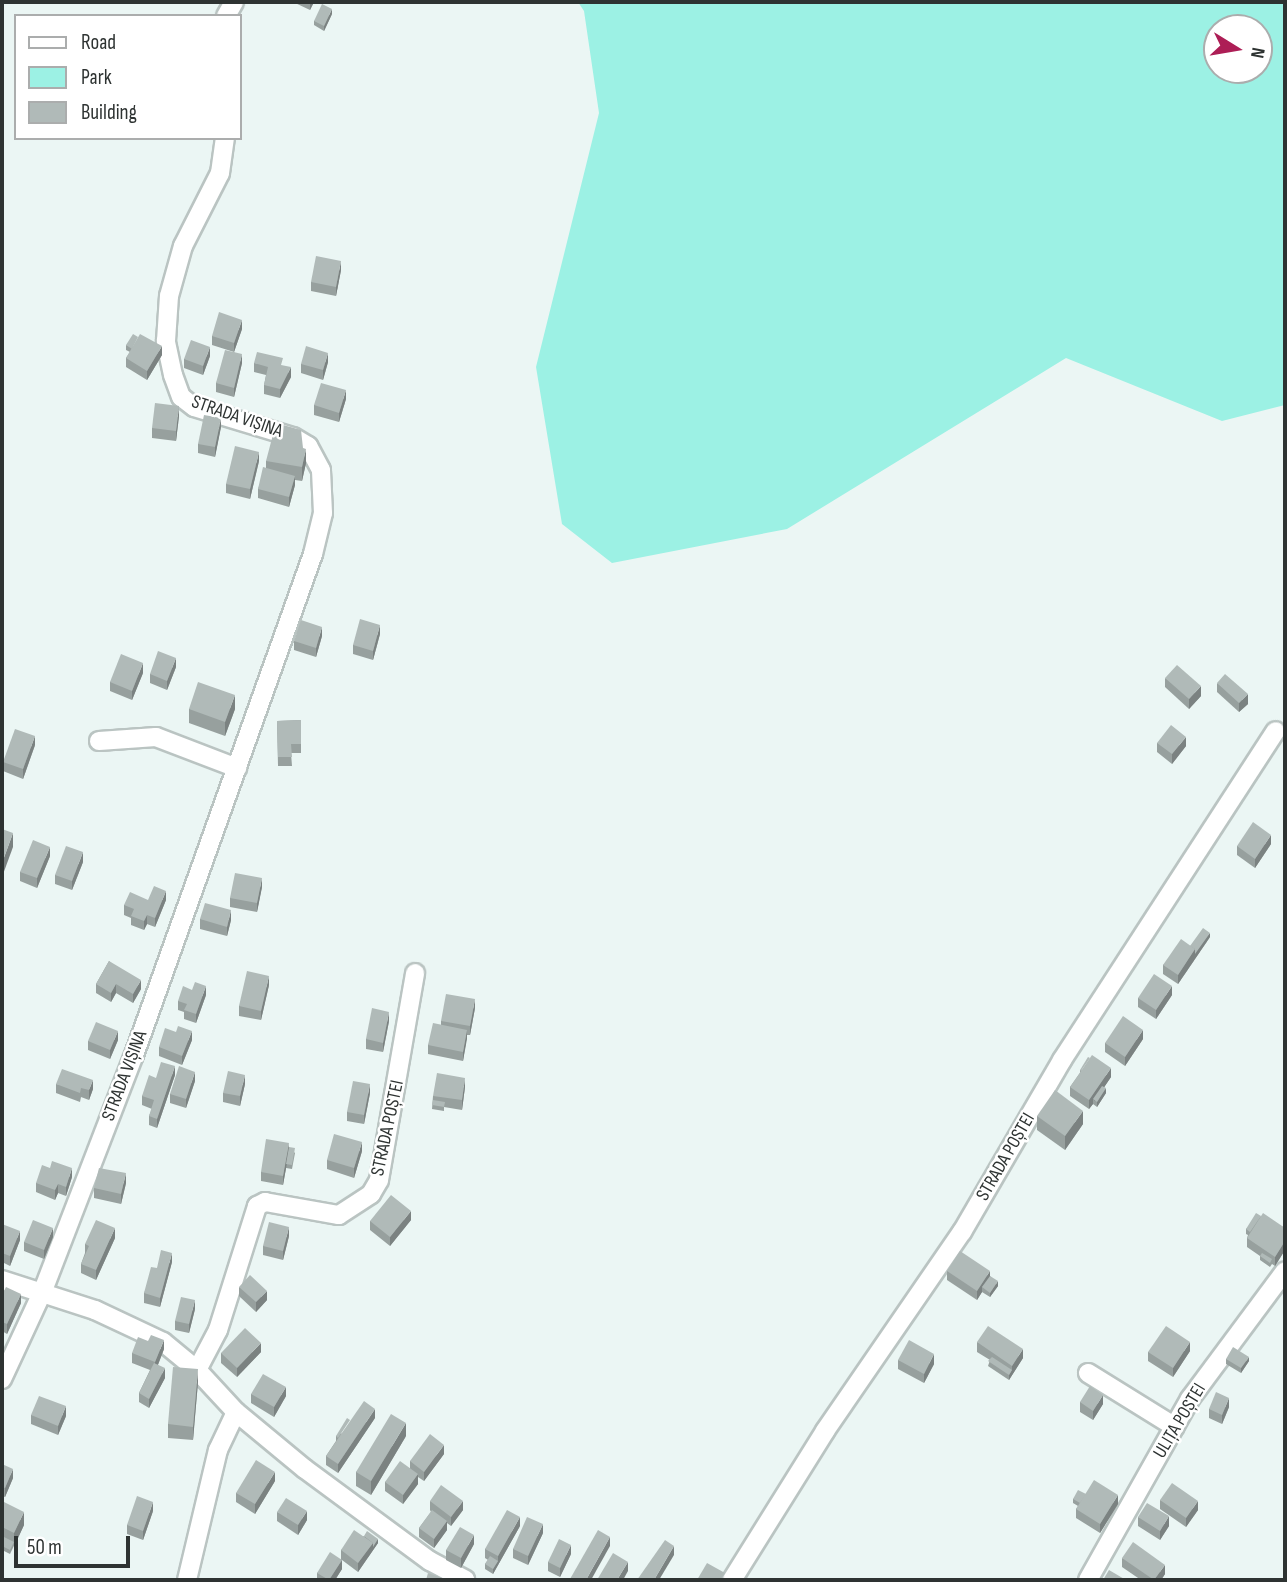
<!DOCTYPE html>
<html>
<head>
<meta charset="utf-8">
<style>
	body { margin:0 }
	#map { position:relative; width:1287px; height:1582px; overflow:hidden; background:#ebf6f4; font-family:"Sofia Sans Condensed",sans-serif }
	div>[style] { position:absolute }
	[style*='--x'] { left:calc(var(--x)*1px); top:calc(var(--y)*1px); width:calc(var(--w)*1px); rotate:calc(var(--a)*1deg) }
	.green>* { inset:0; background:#9cf1e4 }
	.roads { filter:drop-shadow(2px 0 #bac4c2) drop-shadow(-2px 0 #bac4c2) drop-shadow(0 2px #bac4c2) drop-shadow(0 -2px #bac4c2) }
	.street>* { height:18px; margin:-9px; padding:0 9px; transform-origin:9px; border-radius:9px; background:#fff }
	.wall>* { inset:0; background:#97a09e }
	.shaded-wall>* { inset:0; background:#7b8281 }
	.building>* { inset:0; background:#b0bab8 }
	span { translate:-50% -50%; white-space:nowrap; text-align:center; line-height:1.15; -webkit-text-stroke:5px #fff; paint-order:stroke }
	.street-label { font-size:19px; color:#2e3332 }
	.frame { position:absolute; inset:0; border:4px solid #2e3332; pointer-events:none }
	.legend { position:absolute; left:14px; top:14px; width:228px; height:126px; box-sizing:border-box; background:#fff; border:2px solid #abadad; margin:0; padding:9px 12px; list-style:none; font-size:21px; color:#2e3332 }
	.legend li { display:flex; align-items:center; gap:14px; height:35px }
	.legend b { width:35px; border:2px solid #abadad }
	.north { position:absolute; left:1203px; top:14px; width:70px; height:70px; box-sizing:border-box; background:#fff; border:2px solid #abadad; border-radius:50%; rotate:101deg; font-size:19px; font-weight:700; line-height:28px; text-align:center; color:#2e3332 }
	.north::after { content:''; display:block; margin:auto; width:24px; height:32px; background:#ad1e56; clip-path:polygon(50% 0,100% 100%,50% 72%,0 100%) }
	.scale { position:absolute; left:14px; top:1536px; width:116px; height:32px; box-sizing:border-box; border:4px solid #2e3332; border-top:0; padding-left:9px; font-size:21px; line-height:24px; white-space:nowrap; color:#2e3332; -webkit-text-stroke:5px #fff; paint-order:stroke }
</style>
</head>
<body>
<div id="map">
	<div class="green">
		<div style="clip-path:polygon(evenodd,578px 2px,1285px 2px,1285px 405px,1222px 421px,1066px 358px,787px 529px,612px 563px,562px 524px,536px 367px,599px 113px,584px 11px,578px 2px,1217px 28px,1259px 28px,1259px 70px,1217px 70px,1217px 28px)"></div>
	</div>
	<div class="roads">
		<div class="street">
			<div style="--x:226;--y:16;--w:16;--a:-60"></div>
			<div style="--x:99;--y:741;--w:57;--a:-4"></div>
			<div style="--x:156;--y:737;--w:87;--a:20.9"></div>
			<div style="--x:2;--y:1280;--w:98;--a:17.9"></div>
			<div style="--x:95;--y:1310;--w:75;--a:25.2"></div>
			<div style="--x:163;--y:1342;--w:44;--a:39.5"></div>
			<div style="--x:197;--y:1370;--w:57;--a:47.1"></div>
			<div style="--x:236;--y:1412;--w:89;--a:39.6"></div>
			<div style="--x:305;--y:1469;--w:155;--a:36.4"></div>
			<div style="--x:430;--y:1561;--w:40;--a:28"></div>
			<div style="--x:197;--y:1370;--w:45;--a:-62.3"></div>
			<div style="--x:218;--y:1330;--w:130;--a:-72.5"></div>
			<div style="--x:257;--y:1206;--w:9;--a:-27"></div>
			<div style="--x:265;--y:1202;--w:75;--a:10"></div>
			<div style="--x:339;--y:1215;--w:38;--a:-33"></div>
			<div style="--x:371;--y:1194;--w:16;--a:-60"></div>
			<div style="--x:379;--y:1180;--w:210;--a:-80.1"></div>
			<div style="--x:1088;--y:1373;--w:102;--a:31.8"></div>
			<div style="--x:2;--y:1379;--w:95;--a:-65.1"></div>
			<div style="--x:42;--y:1293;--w:255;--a:-68.9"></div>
			<div style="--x:134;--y:1055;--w:532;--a:-70.34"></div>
			<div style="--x:313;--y:554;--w:42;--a:-76.3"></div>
			<div style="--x:323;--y:513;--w:43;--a:-92.7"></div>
			<div style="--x:321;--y:470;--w:27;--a:-118"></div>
			<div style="--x:308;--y:446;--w:17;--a:-149"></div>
			<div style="--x:293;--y:437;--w:103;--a:-163.1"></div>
			<div style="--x:194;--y:407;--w:16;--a:-142"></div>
			<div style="--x:181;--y:397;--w:23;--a:-110"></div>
			<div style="--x:173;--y:375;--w:35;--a:-102"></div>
			<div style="--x:166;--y:341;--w:45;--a:-86.2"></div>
			<div style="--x:169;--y:296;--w:52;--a:-74.4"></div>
			<div style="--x:183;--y:246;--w:82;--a:-63.1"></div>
			<div style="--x:220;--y:173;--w:35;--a:-82"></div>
			<div style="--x:187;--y:1580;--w:134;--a:-76.6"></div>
			<div style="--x:218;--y:1450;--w:42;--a:-64.7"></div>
			<div style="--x:732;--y:1580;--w:176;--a:-58"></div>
			<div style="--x:825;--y:1431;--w:242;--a:-55.5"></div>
			<div style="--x:962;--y:1232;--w:199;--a:-59.8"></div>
			<div style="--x:1062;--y:1060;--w:392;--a:-57"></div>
			<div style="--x:1088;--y:1580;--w:208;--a:-60.6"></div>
			<div style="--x:1190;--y:1399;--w:159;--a:-53.4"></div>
		</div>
	</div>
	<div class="wall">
		<div style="clip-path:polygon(293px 2px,314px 2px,310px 10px)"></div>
		<div style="clip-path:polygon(332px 14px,324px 31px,314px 25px,314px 21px)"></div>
		<div style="clip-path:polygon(341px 270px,336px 296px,311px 291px,311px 282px)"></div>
		<div style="clip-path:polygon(242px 329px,234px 352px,242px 363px,234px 397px,216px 392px,216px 383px,234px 352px,212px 345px,212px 336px)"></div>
		<div style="clip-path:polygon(126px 345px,162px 355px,147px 380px,126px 367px,126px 358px,130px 352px,126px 350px)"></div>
		<div style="clip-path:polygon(210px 356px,203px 375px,184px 368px,184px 359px)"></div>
		<div style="clip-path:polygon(328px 362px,323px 380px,301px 373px,301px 364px)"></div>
		<div style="clip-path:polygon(254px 363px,283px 366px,291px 377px,280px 398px,264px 394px,264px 385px,266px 375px,254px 372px)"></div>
		<div style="clip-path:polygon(346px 399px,339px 422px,314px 415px,314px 405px)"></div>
		<div style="clip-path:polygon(179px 416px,176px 441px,152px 438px,152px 428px)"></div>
		<div style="clip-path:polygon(221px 427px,215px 457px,198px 453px,198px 444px)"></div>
		<div style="clip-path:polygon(303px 448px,306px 463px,302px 481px,295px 480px,295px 485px,289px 507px,258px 498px,258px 489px,266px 468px,266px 461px)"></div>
		<div style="clip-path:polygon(259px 461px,250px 499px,226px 493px,226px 484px)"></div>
		<div style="clip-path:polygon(380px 634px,373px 660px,353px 654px,353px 645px)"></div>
		<div style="clip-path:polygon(322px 636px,316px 657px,294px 650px,294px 641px)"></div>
		<div style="clip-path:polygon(176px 667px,167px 690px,150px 683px,150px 674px)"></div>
		<div style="clip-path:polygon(143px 673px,132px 700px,110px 691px,110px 682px)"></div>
		<div style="clip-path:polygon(1165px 678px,1201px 696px,1189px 709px,1165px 687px)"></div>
		<div style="clip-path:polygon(1217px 683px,1248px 704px,1239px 712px,1217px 692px)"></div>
		<div style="clip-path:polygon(189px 709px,235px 709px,225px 736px,189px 723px)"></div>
		<div style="clip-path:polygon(301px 720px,301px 753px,291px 753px,292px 766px,278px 766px,277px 721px)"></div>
		<div style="clip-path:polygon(1157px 743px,1186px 746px,1172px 764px,1157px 752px)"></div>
		<div style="clip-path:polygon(35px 745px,23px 779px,3px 771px,3px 762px)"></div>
		<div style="clip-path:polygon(1271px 844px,1255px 868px,1237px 855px,1237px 846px)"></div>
		<div style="clip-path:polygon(50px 856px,37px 888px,20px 881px,20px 872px)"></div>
		<div style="clip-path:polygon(83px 862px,72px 890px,55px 884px,55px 875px)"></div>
		<div style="clip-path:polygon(262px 887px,257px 912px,230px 907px,230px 898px)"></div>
		<div style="clip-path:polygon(148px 900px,166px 900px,155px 927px,147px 924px,144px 930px,131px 925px,131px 918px,124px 915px,124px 905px)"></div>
		<div style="clip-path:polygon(200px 919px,231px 920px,227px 936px,200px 929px)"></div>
		<div style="clip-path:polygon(1210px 937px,1178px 984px,1163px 974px,1163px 965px,1190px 946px)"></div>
		<div style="clip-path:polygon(109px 961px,141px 989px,133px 1003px,116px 993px,111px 1002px,96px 993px,96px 984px)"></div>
		<div style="clip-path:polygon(269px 985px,261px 1020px,239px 1016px,239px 1006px)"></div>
		<div style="clip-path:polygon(206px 995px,196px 1023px,184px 1019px,184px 1012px,178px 1010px,178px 1001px)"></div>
		<div style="clip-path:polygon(1172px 995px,1156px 1019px,1138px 1007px,1138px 998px)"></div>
		<div style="clip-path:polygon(475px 1008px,470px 1035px,467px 1035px,463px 1061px,428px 1054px,428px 1045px,441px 1025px,441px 1021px)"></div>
		<div style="clip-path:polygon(389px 1021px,383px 1052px,366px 1049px,366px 1039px)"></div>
		<div style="clip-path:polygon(1143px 1039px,1125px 1066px,1105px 1052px,1105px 1043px)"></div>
		<div style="clip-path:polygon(118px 1040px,110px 1059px,88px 1050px,88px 1041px)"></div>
		<div style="clip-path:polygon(192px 1040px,182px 1065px,159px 1056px,159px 1047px)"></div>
		<div style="clip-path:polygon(1080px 1070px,1111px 1077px,1104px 1087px,1106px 1093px,1097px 1107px,1093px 1104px,1089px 1109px,1070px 1096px,1070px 1087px,1080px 1073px)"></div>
		<div style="clip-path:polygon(175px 1075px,157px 1128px,149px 1125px,149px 1116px,152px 1109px,142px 1105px,142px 1096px,156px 1078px)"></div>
		<div style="clip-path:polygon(195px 1081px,186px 1108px,170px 1103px,170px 1094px)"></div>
		<div style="clip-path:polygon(56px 1084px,93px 1089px,89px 1100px,81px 1097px,80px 1102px,56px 1093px)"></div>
		<div style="clip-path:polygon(245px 1084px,240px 1106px,223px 1102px,223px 1093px)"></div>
		<div style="clip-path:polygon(465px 1087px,462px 1110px,444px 1107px,444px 1111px,432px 1109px,433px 1096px)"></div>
		<div style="clip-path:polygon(370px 1093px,364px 1124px,347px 1121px,347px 1112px)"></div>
		<div style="clip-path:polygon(1037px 1116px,1083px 1124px,1065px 1150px,1037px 1130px)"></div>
		<div style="clip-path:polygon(289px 1147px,295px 1153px,292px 1169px,286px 1168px,283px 1185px,261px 1181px,261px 1172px)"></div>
		<div style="clip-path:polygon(362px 1151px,354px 1178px,327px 1169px,327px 1160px)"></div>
		<div style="clip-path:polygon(72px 1177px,66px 1196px,58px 1193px,55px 1200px,36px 1192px,36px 1183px)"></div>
		<div style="clip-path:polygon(126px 1183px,121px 1204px,94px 1198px,94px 1188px)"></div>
		<div style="clip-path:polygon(1261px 1216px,1285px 1228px,1285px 1250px,1275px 1266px,1272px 1264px,1270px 1267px,1260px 1260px,1260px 1256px,1247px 1247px,1247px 1238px,1248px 1235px,1246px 1234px,1246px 1229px)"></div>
		<div style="clip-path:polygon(411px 1220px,390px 1246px,370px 1230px,370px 1221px)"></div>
		<div style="clip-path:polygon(2px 1225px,20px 1240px,10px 1266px,2px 1262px)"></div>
		<div style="clip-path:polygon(289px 1236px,283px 1260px,263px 1255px,263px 1246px)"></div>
		<div style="clip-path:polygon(53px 1237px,44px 1259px,24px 1251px,24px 1242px)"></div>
		<div style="clip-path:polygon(115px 1238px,96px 1280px,81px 1273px,81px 1264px,85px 1253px,85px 1244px)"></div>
		<div style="clip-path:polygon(172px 1262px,160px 1307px,144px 1303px,144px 1293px,157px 1268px)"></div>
		<div style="clip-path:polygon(947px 1271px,990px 1276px,998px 1286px,990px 1297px,982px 1292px,977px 1300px,947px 1280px)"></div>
		<div style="clip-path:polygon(239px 1287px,267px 1300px,256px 1312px,239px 1296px)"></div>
		<div style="clip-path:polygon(2px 1295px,21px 1303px,7px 1334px,2px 1331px)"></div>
		<div style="clip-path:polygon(195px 1309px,189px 1333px,175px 1330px,175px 1321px)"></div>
		<div style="clip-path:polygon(977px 1342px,1023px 1358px,1009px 1380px,988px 1366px,990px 1360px,977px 1352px)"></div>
		<div style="clip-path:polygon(164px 1349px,158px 1365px,165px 1378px,149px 1408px,139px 1402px,139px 1393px,150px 1370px,132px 1363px,132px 1353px)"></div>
		<div style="clip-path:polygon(1190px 1351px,1173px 1377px,1148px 1361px,1148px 1352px)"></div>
		<div style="clip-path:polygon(261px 1352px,237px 1377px,221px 1363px,221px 1353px)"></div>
		<div style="clip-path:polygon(1226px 1359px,1249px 1361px,1241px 1373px,1226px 1364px)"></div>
		<div style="clip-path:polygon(898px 1360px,934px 1364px,924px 1383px,898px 1369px)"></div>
		<div style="clip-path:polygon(198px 1382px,193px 1440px,168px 1438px,168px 1424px)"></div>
		<div style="clip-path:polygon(251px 1394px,286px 1396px,274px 1417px,251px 1403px)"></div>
		<div style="clip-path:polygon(1080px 1402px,1103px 1404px,1093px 1420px,1080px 1412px)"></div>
		<div style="clip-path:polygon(1229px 1407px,1222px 1424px,1209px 1418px,1209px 1409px)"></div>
		<div style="clip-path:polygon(31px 1415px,66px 1416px,58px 1435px,31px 1424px)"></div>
		<div style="clip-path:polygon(375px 1418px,338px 1473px,326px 1465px,326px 1456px,336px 1441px,336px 1436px)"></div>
		<div style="clip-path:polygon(406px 1436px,371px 1495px,356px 1486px,356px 1472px)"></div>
		<div style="clip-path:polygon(444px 1454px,424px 1481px,418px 1477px,418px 1484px,403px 1504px,385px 1491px,385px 1482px,410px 1468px,410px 1461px)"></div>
		<div style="clip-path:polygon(2px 1464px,13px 1478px,5px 1497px,2px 1496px)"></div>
		<div style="clip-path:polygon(275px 1481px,255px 1514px,236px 1502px,236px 1493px)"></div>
		<div style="clip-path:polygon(1086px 1494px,1118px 1504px,1100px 1533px,1076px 1518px,1076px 1509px,1078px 1506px,1073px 1503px,1073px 1499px)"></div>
		<div style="clip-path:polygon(1160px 1500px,1198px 1510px,1186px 1527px,1160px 1509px)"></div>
		<div style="clip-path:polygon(2px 1501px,24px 1525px,10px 1554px,2px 1550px)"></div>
		<div style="clip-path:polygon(430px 1501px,463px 1510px,451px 1526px,447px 1523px,447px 1530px,434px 1548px,419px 1537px,419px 1528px,431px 1512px,430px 1510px)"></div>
		<div style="clip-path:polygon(153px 1511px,143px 1540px,127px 1534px,127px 1525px)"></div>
		<div style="clip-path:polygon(277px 1512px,307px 1520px,298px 1535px,277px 1521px)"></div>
		<div style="clip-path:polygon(1138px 1517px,1169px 1526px,1160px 1540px,1138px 1526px)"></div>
		<div style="clip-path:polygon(520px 1526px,493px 1574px,485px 1569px,485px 1564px,488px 1560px,485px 1558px,485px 1549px)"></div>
		<div style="clip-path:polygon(543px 1533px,528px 1565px,513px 1558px,513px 1549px)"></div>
		<div style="clip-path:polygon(364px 1536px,378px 1543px,358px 1572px,342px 1560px,342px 1569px,335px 1580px,317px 1580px,317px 1573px,341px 1559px,341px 1550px)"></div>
		<div style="clip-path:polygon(474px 1544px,461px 1568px,446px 1560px,446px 1550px)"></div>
		<div style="clip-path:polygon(571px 1554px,560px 1577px,548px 1571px,548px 1562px)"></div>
		<div style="clip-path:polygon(1122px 1558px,1165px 1574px,1161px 1580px,1141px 1580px,1122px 1567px)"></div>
	</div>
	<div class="shaded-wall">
		<div style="clip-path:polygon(310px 2px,314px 2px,310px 10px)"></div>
		<div style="clip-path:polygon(332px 9px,332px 14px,324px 31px,324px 26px)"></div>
		<div style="clip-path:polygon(341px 261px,341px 270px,336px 296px,336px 287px)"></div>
		<div style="clip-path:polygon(242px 320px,242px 329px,234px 352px,234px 343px)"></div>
		<div style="clip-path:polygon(162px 346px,162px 355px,147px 380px,147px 371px)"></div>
		<div style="clip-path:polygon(210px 347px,210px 356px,203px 375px,203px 366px)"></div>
		<div style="clip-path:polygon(328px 353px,328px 362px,323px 380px,323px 370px)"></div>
		<div style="clip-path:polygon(242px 354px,242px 363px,234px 397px,234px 388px)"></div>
		<div style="clip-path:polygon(291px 367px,291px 377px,280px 398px,280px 389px)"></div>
		<div style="clip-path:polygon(346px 390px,346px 399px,339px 422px,339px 413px)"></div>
		<div style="clip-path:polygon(179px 406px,179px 416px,176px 441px,176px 431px)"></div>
		<div style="clip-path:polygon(221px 418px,221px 427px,215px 457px,215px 447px)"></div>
		<div style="clip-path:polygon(306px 449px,306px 463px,302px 481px,302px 467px)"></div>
		<div style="clip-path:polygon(259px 452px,259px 461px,250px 499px,250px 489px)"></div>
		<div style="clip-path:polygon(295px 476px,295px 485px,289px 507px,289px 497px)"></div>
		<div style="clip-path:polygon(380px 625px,380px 634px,373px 660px,373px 651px)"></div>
		<div style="clip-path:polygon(322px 627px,322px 636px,316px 657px,316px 648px)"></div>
		<div style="clip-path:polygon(176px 658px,176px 667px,167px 690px,167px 681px)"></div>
		<div style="clip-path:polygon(143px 663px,143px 673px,132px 700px,132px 691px)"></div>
		<div style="clip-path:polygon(1201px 686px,1201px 696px,1189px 709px,1189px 699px)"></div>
		<div style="clip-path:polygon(1248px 694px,1248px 704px,1239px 712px,1239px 703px)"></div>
		<div style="clip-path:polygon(235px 695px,235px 709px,225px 736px,225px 722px)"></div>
		<div style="clip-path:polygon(35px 736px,35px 745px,23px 779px,23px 769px)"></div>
		<div style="clip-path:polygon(1186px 737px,1186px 746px,1172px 764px,1172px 754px)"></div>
		<div style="clip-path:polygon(13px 833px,13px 847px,2px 877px,2px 863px)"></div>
		<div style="clip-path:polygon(1271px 835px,1271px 844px,1255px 868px,1255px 859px)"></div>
		<div style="clip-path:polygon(50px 847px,50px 856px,37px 888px,37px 878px)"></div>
		<div style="clip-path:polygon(83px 852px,83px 862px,72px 890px,72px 881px)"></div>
		<div style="clip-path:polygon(262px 878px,262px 887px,257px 912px,257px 903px)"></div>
		<div style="clip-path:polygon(166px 891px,166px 900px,155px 927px,155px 918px)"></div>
		<div style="clip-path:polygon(231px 910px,231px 920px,227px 936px,227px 927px)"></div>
		<div style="clip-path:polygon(147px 915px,147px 924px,144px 930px,144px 921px)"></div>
		<div style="clip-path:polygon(1210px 933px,1210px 937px,1178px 984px,1178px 975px,1195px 949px)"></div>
		<div style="clip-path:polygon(269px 976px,269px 985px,261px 1020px,261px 1011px)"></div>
		<div style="clip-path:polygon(141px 980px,141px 989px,133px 1003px,133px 994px)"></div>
		<div style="clip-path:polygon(116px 984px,116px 993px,111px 1002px,111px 993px)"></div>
		<div style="clip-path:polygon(206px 986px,206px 995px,196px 1023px,196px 1014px)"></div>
		<div style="clip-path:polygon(1172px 986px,1172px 995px,1156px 1019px,1156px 1010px)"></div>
		<div style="clip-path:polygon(475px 999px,475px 1008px,470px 1035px,470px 1026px)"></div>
		<div style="clip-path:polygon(389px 1012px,389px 1021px,383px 1052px,383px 1043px)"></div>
		<div style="clip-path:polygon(467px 1030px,467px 1039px,463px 1061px,463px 1052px)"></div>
		<div style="clip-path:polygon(1143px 1030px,1143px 1039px,1125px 1066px,1125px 1057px)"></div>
		<div style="clip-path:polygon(118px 1031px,118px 1040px,110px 1059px,110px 1050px)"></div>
		<div style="clip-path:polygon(192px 1031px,192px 1040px,182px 1065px,182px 1056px)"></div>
		<div style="clip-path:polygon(175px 1066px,175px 1075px,157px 1128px,157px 1119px)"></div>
		<div style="clip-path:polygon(1111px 1068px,1111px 1077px,1095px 1101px,1093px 1099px,1093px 1104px,1089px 1109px,1089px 1100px)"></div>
		<div style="clip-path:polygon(195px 1072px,195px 1081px,186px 1108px,186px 1099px)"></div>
		<div style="clip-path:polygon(245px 1075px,245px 1084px,240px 1106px,240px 1096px)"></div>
		<div style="clip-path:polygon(465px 1078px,465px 1087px,462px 1110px,462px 1100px)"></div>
		<div style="clip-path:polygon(93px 1080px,93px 1089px,89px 1100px,89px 1090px)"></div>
		<div style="clip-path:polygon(370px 1084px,370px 1093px,364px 1124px,364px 1115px)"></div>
		<div style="clip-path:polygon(1106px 1088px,1106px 1093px,1097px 1107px,1097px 1102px)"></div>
		<div style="clip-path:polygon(1083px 1111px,1083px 1124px,1065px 1150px,1065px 1136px)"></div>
		<div style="clip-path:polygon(362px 1142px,362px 1151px,354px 1178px,354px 1168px)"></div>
		<div style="clip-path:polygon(289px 1143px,289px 1152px,283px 1185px,283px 1176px)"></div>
		<div style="clip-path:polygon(72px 1168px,72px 1177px,66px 1196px,66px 1187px)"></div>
		<div style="clip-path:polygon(126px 1173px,126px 1183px,121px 1204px,121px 1194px)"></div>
		<div style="clip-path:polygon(58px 1184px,58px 1193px,55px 1200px,55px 1190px)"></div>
		<div style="clip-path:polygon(411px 1211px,411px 1220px,390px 1246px,390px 1237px)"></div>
		<div style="clip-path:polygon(289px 1227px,289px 1236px,283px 1260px,283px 1251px)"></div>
		<div style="clip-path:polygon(53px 1228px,53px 1237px,44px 1259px,44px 1250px)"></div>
		<div style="clip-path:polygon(115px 1228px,115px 1238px,96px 1280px,96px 1270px)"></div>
		<div style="clip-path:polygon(20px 1231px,20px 1240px,10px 1266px,10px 1256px)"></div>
		<div style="clip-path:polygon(1285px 1241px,1285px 1250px,1275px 1266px,1275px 1257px)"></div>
		<div style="clip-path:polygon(172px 1253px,172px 1262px,160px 1307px,160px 1298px)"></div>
		<div style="clip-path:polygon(990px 1271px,990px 1280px,982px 1287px,982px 1292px,977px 1300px,977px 1291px)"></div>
		<div style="clip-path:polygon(998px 1281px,998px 1286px,990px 1297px,990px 1293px)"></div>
		<div style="clip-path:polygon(267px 1291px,267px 1300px,256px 1312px,256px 1302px)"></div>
		<div style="clip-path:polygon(21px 1294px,21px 1303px,7px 1334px,7px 1324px)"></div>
		<div style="clip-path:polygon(195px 1300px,195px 1309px,189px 1333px,189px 1324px)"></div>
		<div style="clip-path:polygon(164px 1340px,164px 1349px,155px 1372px,155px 1362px)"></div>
		<div style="clip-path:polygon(1190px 1342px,1190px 1351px,1173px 1377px,1173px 1368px)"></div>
		<div style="clip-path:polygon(261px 1343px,261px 1352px,237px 1377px,237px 1368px)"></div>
		<div style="clip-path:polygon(1023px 1349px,1023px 1358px,1009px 1380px,1009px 1375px,1012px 1370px,1012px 1366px)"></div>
		<div style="clip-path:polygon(934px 1354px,934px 1364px,924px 1383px,924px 1374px)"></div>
		<div style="clip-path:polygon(1249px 1357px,1249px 1361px,1241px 1373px,1241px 1368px)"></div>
		<div style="clip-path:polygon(165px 1368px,165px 1378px,149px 1408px,149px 1399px)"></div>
		<div style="clip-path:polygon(198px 1369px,198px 1382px,193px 1440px,193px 1427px)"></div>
		<div style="clip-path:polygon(286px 1387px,286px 1396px,274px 1417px,274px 1407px)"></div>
		<div style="clip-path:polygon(1103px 1395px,1103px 1404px,1093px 1420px,1093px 1411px)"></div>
		<div style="clip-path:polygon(1229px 1398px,1229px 1407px,1222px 1424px,1222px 1415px)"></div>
		<div style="clip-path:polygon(66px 1406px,66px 1416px,58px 1435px,58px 1426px)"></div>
		<div style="clip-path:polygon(375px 1409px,375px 1418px,338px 1473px,338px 1464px)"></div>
		<div style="clip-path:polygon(406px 1423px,406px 1436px,371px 1495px,371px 1481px)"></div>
		<div style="clip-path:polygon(444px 1445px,444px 1454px,424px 1481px,424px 1472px)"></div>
		<div style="clip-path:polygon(13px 1469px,13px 1478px,5px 1497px,5px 1488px)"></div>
		<div style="clip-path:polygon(275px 1472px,275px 1481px,255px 1514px,255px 1504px)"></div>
		<div style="clip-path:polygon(418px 1474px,418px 1484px,403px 1504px,403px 1495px)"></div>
		<div style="clip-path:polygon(1118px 1495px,1118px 1504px,1100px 1533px,1100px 1524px)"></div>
		<div style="clip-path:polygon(463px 1501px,463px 1510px,451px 1526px,451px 1517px)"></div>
		<div style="clip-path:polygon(1198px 1501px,1198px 1510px,1186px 1527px,1186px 1518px)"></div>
		<div style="clip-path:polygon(153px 1502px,153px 1511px,143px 1540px,143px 1531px)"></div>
		<div style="clip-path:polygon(307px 1511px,307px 1520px,298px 1535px,298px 1525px)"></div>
		<div style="clip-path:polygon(24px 1512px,24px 1525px,14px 1547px,14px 1533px)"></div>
		<div style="clip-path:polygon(1169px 1516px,1169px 1526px,1160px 1540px,1160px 1531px)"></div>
		<div style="clip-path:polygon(520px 1517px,520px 1526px,493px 1574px,493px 1569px,498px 1561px,498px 1556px)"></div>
		<div style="clip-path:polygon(447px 1521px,447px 1530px,434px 1548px,434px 1539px)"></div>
		<div style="clip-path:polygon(543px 1524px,543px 1533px,528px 1565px,528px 1556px)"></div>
		<div style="clip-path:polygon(474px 1535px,474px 1544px,461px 1568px,461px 1558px)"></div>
		<div style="clip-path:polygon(610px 1537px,610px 1546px,591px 1580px,586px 1580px)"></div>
		<div style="clip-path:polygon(378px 1539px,378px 1543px,358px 1572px,358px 1563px,373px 1543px)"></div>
		<div style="clip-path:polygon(571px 1545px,571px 1554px,560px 1577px,560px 1568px)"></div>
		<div style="clip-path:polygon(674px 1546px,674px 1555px,659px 1580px,654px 1580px)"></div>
		<div style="clip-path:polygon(342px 1560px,342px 1569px,335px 1580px,329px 1580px)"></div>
		<div style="clip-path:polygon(628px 1562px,628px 1571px,623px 1580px,617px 1580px)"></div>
		<div style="clip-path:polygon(1165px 1565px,1165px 1574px,1161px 1580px,1154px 1580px)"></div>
	</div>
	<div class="building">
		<div style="clip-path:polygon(322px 4px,332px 9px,324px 26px,314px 21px)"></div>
		<div style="clip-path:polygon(316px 256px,341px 261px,336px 287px,311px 282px)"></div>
		<div style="clip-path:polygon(219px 312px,242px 320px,234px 343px,212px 336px)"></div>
		<div style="clip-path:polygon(133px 334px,138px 337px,132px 349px,126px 345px)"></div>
		<div style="clip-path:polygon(140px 334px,162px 346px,147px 371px,126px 358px)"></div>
		<div style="clip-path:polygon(191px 340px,210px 347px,203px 366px,184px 359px)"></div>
		<div style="clip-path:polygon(306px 346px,328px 353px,323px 370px,301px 364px)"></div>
		<div style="clip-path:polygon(225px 350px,242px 354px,234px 388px,216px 383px)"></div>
		<div style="clip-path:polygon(257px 352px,283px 358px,281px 365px,291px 367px,280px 389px,264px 385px,268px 367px,254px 363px)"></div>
		<div style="clip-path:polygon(321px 383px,346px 390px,339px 413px,314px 405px)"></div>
		<div style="clip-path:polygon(155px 403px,179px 406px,176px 431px,152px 428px)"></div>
		<div style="clip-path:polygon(204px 415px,221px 418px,215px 447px,198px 444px)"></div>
		<div style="clip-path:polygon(276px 423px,301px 430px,303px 448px,306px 449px,302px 467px,266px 461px)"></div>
		<div style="clip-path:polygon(235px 446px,259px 452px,250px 489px,226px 484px)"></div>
		<div style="clip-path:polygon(263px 467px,295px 476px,289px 497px,258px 489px)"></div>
		<div style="clip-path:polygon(360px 619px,380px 625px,373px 651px,353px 645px)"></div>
		<div style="clip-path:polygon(301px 620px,322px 627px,316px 648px,294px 641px)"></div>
		<div style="clip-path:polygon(158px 651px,176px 658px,167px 681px,150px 674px)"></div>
		<div style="clip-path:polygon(121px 654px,143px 663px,132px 691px,110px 682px)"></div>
		<div style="clip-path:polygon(1177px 665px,1201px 686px,1189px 699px,1165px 678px)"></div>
		<div style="clip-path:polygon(1225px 674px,1248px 694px,1239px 703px,1217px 683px)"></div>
		<div style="clip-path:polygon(198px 682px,235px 695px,225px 722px,189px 709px)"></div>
		<div style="clip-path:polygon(301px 720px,301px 744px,291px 744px,292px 757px,278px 757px,277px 721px)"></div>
		<div style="clip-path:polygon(1171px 725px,1186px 737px,1172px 754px,1157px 743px)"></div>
		<div style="clip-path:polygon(15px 729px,35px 736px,23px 769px,3px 762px)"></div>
		<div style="clip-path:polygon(1253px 822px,1271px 835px,1255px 859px,1237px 846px)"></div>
		<div style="clip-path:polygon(2px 829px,13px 833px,2px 863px)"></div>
		<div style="clip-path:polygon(33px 840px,50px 847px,37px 878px,20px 872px)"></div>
		<div style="clip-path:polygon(66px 846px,83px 852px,72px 881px,55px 875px)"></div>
		<div style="clip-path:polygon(235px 873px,262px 878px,257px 903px,230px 898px)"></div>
		<div style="clip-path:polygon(154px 886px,166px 891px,155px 918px,147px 915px,144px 921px,131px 916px,134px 909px,124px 905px,130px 892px,148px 900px)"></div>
		<div style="clip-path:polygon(205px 903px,231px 910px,227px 927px,200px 919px)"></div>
		<div style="clip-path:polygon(1203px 928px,1210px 933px,1195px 954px,1195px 949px,1190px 946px)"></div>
		<div style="clip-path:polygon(1181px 939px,1195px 949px,1178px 975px,1163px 965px)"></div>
		<div style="clip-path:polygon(109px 961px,141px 980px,133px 994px,116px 984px,111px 993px,96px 984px)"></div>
		<div style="clip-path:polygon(247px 971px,269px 976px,261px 1011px,239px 1006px)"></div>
		<div style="clip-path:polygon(1154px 974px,1172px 986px,1156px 1010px,1138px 998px)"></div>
		<div style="clip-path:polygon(195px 982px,206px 986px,196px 1014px,184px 1010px,187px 1004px,178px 1001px,183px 986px,192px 990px)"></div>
		<div style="clip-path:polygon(446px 994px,475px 999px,470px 1026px,441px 1021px)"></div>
		<div style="clip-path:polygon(372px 1008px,389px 1012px,383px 1043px,366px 1039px)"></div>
		<div style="clip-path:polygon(1123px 1016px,1143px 1030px,1125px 1057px,1105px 1043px)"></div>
		<div style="clip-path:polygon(96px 1022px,118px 1031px,110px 1050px,88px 1041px)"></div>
		<div style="clip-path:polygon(433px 1023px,467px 1030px,463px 1052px,428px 1045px)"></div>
		<div style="clip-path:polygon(178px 1026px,192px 1031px,182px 1056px,159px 1047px,165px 1028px,176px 1032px)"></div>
		<div style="clip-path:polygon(1092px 1055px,1111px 1068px,1089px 1100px,1070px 1087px)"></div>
		<div style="clip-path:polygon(1088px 1057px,1090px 1058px,1081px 1071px,1080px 1070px)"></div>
		<div style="clip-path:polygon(161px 1062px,175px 1066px,157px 1119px,149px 1116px,154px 1100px,142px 1096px,149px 1075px,156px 1078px)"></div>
		<div style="clip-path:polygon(179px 1066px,195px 1072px,186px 1099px,170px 1094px)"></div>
		<div style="clip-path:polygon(62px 1069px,93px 1080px,89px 1090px,81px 1088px,80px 1093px,56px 1084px)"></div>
		<div style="clip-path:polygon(228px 1071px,245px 1075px,240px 1096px,223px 1093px)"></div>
		<div style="clip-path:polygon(437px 1073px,465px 1078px,462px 1100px,433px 1096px)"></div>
		<div style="clip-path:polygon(353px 1081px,370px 1084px,364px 1115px,347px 1112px)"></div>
		<div style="clip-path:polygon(1102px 1086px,1106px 1088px,1097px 1102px,1093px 1099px)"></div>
		<div style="clip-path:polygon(1055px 1090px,1083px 1111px,1065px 1136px,1037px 1116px)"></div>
		<div style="clip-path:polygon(433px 1100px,445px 1102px,444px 1107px,432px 1105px)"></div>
		<div style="clip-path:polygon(334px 1134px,362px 1142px,354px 1168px,327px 1160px)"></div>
		<div style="clip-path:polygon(266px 1139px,289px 1143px,283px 1176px,261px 1172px)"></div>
		<div style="clip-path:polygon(289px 1147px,295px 1148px,292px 1165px,286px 1164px)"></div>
		<div style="clip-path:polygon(52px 1161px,72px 1168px,66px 1187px,58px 1184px,55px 1190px,36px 1183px,42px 1165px,50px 1168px)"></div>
		<div style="clip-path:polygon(99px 1168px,126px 1173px,121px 1194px,94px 1188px)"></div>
		<div style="clip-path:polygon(391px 1195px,411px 1211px,390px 1237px,370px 1221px)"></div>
		<div style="clip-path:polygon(1256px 1213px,1261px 1216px,1250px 1232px,1246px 1229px)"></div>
		<div style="clip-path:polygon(1263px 1213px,1285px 1228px,1285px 1241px,1275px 1257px,1247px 1238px)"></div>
		<div style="clip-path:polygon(33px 1220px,53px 1228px,44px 1250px,24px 1242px)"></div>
		<div style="clip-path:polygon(96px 1220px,115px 1228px,96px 1270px,81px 1264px,89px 1246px,85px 1244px)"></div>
		<div style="clip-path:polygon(269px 1222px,289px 1227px,283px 1251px,263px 1246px)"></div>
		<div style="clip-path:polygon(2px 1224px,20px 1231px,10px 1256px,2px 1253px)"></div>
		<div style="clip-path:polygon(161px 1250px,172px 1253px,160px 1298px,144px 1293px,151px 1267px,157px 1268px)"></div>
		<div style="clip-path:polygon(960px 1251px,990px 1271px,977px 1291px,947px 1271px)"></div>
		<div style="clip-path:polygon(1262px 1253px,1272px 1259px,1270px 1263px,1260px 1256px)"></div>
		<div style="clip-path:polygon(250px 1275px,267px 1291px,256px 1302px,239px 1287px)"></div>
		<div style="clip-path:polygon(990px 1276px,998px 1281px,990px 1293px,982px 1287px)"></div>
		<div style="clip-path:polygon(6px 1287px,21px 1294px,7px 1324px,2px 1322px,2px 1295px)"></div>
		<div style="clip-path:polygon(181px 1297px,195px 1300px,189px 1324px,175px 1321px)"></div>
		<div style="clip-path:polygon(988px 1326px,1023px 1349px,1012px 1366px,977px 1342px)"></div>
		<div style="clip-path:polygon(1166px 1326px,1190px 1342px,1173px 1368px,1148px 1352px)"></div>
		<div style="clip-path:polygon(245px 1328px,261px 1343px,237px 1368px,221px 1353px)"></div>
		<div style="clip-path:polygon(151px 1335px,164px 1340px,155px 1362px,132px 1353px,138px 1337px,148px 1341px)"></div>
		<div style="clip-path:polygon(909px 1340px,934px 1354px,924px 1374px,898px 1360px)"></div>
		<div style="clip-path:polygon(1233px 1347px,1249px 1357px,1241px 1368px,1226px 1359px)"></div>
		<div style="clip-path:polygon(992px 1357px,1012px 1370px,1009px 1375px,988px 1361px)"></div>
		<div style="clip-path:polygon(154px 1363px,165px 1368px,149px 1399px,139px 1393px)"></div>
		<div style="clip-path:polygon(173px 1367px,198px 1369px,193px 1427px,168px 1424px)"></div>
		<div style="clip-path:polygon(263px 1374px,286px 1387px,274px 1407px,251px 1394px)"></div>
		<div style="clip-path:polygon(1090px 1386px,1103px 1395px,1093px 1411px,1080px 1402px)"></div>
		<div style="clip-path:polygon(1216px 1392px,1229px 1398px,1222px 1415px,1209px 1409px)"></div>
		<div style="clip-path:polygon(39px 1396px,66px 1406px,58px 1426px,31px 1415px)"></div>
		<div style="clip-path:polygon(364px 1401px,375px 1409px,338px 1464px,326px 1456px)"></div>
		<div style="clip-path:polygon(391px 1414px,406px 1423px,371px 1481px,356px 1472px)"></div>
		<div style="clip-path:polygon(347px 1418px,350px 1420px,338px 1438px,336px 1436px)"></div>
		<div style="clip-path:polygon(430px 1434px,444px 1445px,424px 1472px,410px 1461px)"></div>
		<div style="clip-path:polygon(256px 1460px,275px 1472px,255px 1504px,236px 1493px)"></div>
		<div style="clip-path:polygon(400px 1461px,418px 1474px,403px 1495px,385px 1482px)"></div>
		<div style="clip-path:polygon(2px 1464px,13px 1469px,5px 1488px,2px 1487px)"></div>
		<div style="clip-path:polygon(1094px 1480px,1118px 1495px,1100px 1524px,1076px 1509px)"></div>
		<div style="clip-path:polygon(1172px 1483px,1198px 1501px,1186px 1518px,1160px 1500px)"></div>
		<div style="clip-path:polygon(441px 1485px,463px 1501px,451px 1517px,430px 1501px)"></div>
		<div style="clip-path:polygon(1078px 1490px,1086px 1494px,1080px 1503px,1073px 1499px)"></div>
		<div style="clip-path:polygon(137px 1496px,153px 1502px,143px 1531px,127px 1525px)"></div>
		<div style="clip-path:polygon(286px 1498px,307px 1511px,298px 1525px,277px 1512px)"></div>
		<div style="clip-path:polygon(2px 1501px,24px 1512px,14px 1533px,2px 1527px)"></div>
		<div style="clip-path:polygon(1147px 1503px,1169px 1516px,1160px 1531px,1138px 1517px)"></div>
		<div style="clip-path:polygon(432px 1510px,447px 1521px,434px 1539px,419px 1528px)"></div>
		<div style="clip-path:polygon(507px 1510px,520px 1517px,498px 1556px,485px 1549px)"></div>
		<div style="clip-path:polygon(527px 1517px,543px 1524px,528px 1556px,513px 1549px)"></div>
		<div style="clip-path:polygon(460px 1527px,474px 1535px,461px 1558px,446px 1550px)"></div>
		<div style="clip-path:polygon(354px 1530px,373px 1543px,358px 1563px,341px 1550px)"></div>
		<div style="clip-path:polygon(598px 1530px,610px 1537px,586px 1580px,572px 1580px,570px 1579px)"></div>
		<div style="clip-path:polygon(367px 1531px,378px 1539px,373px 1547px,373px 1543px,364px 1536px)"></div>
		<div style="clip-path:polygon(2px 1536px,14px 1542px,10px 1550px,2px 1546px)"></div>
		<div style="clip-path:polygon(559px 1539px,571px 1545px,560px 1568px,548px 1562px)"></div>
		<div style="clip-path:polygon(665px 1540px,674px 1546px,654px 1580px,637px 1580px)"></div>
		<div style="clip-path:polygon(1133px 1542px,1165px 1565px,1154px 1580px,1122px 1558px)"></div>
		<div style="clip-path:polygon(330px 1552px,342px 1560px,329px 1580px,317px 1573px)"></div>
		<div style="clip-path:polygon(613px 1553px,628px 1562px,617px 1580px,597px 1580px)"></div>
		<div style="clip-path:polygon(490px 1556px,498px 1561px,493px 1569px,485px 1564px)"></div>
		<div style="clip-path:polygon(707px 1563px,725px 1573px,720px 1580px,697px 1580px)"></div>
		<div style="clip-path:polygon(1109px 1570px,1126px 1580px,1103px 1580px)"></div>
		<div style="clip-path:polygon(428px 1573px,442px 1578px,441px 1580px,426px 1580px)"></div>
	</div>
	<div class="street-label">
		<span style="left:237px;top:417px;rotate:19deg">STRADA VIȘINA</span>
		<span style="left:125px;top:1076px;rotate:-69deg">STRADA VIȘINA</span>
		<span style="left:388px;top:1128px;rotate:-78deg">STRADA POȘTEI</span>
		<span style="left:1006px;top:1157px;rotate:-60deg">STRADA POȘTEI</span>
		<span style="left:1180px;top:1421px;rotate:-59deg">ULIȚA POȘTEI</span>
	</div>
	<div class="frame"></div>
	<ul class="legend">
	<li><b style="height:9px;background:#fff"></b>Road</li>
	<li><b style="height:19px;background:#9cf1e4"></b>Park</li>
	<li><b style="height:19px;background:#b0bab8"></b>Building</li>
	</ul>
	<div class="north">N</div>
	<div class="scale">50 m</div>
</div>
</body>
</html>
